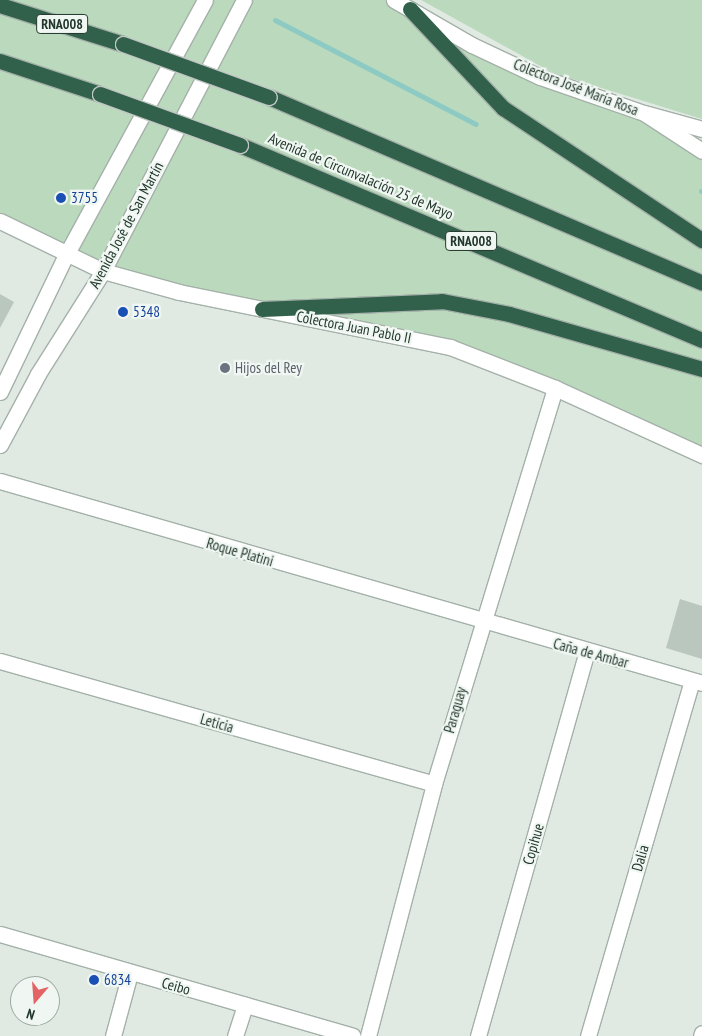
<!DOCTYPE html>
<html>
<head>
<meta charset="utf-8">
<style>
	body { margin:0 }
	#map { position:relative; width:702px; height:1036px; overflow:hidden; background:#e0eae3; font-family:"PT Sans Narrow",sans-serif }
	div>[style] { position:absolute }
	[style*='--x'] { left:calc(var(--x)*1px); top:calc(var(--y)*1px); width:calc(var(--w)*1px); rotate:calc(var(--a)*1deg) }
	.green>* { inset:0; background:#bbd9bc }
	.stream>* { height:5px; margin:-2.5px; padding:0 2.5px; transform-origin:2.5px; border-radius:2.5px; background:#8dcac4 }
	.building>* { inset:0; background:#b9c7be }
	.roads { filter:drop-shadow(1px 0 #a4b1a9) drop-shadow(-1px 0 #a4b1a9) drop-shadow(0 1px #a4b1a9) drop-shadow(0 -1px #a4b1a9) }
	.minor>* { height:15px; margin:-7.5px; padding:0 7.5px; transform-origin:7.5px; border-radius:7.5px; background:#fff }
	.secondary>* { height:15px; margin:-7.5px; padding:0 7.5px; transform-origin:7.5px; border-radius:7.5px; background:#fff }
	.motorway>* { height:15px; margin:-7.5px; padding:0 7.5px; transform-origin:7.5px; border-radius:7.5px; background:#31614b }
	.bridges { filter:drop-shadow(1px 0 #c1c7c4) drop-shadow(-1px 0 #c1c7c4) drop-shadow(0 1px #c1c7c4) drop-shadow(0 -1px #c1c7c4) }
	.motorway-bridge>* { height:15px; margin:-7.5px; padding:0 7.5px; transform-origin:7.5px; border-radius:7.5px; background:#31614b }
	.dots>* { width:14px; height:14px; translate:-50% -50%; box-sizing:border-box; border:2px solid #f0f7f2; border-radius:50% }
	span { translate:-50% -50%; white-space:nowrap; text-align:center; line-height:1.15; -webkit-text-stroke:4.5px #f0f7f2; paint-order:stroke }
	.shield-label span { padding:1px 4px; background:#f0f7f2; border:1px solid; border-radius:4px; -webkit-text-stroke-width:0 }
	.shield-label { font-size:14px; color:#23382d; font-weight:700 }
	.street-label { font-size:15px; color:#23382d }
	.transit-label { font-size:15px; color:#164399 }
	.left { translate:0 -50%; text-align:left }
	.worship-label { font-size:15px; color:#5b616d }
	.north { position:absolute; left:10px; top:976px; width:50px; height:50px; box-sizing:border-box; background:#f0f7f2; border:1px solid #9eaba3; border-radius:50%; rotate:198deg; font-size:14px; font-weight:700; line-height:20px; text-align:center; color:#23382d }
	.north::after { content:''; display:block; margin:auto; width:18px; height:22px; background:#e46465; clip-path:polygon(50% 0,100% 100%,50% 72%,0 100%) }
</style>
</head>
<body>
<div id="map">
	<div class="green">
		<div style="clip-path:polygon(0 0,394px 0,472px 45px,644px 113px,702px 151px,702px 455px,450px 347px,103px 271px,0 221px)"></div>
		<div style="clip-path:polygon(421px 0,702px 0,702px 119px,553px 73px)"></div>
	</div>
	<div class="stream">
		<div style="--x:275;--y:20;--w:226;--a:27.4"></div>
		<div style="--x:701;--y:191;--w:1;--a:0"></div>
	</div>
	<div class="building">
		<div style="clip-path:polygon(0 294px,14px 302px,0 328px)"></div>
		<div style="clip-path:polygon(680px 599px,702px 606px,702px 659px,666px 648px)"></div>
	</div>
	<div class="roads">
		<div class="minor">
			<div style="--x:648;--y:114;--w:56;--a:15.5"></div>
			<div style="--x:0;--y:481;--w:730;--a:16.05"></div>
			<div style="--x:0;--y:661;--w:451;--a:15.8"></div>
			<div style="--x:0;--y:934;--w:367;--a:16.1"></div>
			<div style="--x:113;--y:1036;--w:65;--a:-74.9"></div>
			<div style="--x:235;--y:1036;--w:33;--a:-72"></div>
			<div style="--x:368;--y:1036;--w:260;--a:-75.3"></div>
			<div style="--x:434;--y:784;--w:414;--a:-73"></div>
			<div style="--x:478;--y:1036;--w:399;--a:-74.2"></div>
			<div style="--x:588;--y:1036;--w:370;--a:-73.7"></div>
			<div style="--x:701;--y:1036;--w:3;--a:-72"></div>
		</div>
		<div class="secondary">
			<div style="--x:394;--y:0;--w:90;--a:30"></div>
			<div style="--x:472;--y:45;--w:75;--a:25.2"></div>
			<div style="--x:540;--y:77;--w:110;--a:19.1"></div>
			<div style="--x:644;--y:113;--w:69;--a:33.2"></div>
			<div style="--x:0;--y:221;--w:114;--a:25.9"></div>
			<div style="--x:103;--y:271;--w:79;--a:15.4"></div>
			<div style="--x:179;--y:292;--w:277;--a:11.5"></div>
			<div style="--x:450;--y:347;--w:113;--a:21.3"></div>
			<div style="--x:555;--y:388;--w:162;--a:24.5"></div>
			<div style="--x:0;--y:392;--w:152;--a:-64.3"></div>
			<div style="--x:66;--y:255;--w:290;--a:-61.4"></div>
			<div style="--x:0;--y:445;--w:81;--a:-61.8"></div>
			<div style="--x:38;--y:374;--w:122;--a:-57.7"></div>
			<div style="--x:103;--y:271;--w:305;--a:-62.5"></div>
		</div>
		<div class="motorway">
			<div style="--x:0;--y:5;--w:129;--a:17.6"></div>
			<div style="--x:410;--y:9;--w:136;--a:46.8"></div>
			<div style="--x:503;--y:108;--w:239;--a:33.6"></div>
			<div style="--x:0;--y:61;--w:105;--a:18.3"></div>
			<div style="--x:269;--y:97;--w:471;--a:23.2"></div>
			<div style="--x:240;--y:145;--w:501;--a:22.88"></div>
			<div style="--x:262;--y:309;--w:180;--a:-2.5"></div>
			<div style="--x:442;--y:301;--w:68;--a:11"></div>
			<div style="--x:509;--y:314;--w:201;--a:15.9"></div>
		</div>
	</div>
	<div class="bridges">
		<div class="motorway-bridge">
			<div style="--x:123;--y:44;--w:155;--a:20"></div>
			<div style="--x:100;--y:94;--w:149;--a:20"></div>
		</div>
	</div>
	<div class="dots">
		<div style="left:61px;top:198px;background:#1a4fb4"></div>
		<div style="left:123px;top:312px;background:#1a4fb4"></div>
		<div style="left:225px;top:368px;background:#6b7280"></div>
		<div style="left:94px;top:980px;background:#1a4fb4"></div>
	</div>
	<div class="shield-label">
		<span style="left:62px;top:24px">RNA008</span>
		<span style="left:471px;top:241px">RNA008</span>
	</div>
	<div class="street-label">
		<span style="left:576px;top:87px;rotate:21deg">Colectora José María Rosa</span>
		<span style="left:361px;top:176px;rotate:23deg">Avenida de Circunvalación 25 de Mayo</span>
		<span style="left:126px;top:225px;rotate:-62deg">Avenida José de San Martín</span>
		<span style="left:354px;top:327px;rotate:11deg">Colectora Juan Pablo II</span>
		<span style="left:240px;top:552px;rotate:16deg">Roque Platini</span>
		<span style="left:591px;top:653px;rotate:15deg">Caña de Ambar</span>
		<span style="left:455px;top:710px;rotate:-74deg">Paraguay</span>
		<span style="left:217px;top:723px;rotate:16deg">Leticia</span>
		<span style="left:533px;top:844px;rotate:-74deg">Copihue</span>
		<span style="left:640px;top:858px;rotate:-74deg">Dalia</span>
		<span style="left:176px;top:986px;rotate:16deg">Ceibo</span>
	</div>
	<div class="transit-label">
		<span class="left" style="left:71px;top:198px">3755</span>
		<span class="left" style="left:133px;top:312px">5348</span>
		<span class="left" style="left:104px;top:980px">6834</span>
	</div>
	<div class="worship-label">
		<span class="left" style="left:235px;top:368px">Hijos del Rey</span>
	</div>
	<div class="north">N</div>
</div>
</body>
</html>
